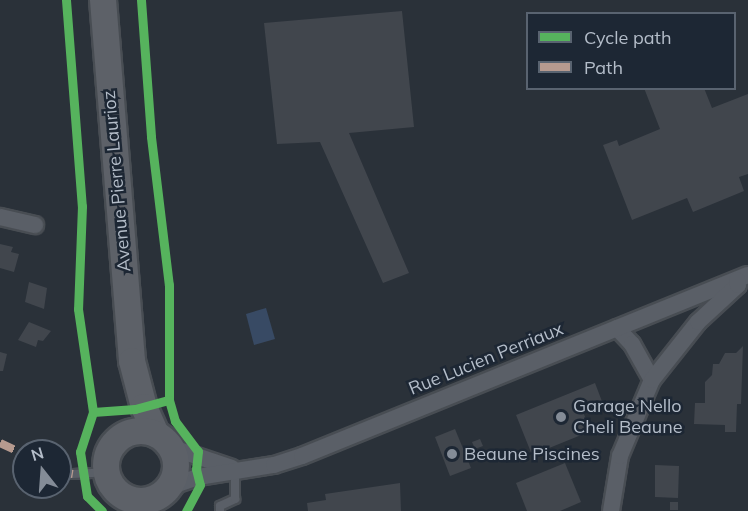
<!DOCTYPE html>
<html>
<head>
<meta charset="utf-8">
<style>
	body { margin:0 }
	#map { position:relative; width:748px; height:511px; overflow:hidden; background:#2a3139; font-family:Mulish,sans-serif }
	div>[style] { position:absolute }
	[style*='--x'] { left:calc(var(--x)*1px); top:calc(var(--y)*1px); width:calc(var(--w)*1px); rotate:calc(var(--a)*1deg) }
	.water>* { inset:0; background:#384a64 }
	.building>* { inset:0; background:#41464d }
	.roads { filter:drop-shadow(2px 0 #484d53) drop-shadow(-2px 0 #484d53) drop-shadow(0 2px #484d53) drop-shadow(0 -2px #484d53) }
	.service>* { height:8px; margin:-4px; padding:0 4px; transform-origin:4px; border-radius:4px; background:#5a5f67 }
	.minor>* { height:16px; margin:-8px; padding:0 8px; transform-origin:8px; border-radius:8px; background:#5a5f67 }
	.primary>* { height:26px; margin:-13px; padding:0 13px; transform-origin:13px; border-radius:13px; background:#5d6168 }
	.primary>.ring { margin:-13px; padding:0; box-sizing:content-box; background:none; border:26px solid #5d6168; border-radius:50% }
	.quiet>* { height:8px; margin-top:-4px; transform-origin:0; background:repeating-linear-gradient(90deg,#b69a8f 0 15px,transparent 0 23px) }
	.cycleway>* { height:9px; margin:-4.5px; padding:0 4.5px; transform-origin:4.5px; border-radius:4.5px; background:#56b35d }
	.dots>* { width:16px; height:16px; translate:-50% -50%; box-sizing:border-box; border:3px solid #1d2734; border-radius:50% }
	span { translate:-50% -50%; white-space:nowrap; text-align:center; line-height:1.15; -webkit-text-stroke:5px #1d2734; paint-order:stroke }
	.street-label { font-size:18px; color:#b4bdc9 }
	.poi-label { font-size:18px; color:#b4bdc9 }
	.left { translate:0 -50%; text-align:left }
	.legend { position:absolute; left:526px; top:12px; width:210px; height:78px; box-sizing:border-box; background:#1d2734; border:2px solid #596370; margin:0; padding:8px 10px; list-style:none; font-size:18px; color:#b4bdc9 }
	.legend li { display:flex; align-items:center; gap:12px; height:30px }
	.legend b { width:30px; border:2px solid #596370 }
	.north { position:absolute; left:12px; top:439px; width:60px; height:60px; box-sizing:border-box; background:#1d2734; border:2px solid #596370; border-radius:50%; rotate:343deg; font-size:16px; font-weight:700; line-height:24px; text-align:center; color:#b4bdc9 }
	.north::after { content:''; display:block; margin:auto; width:21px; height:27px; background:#848c97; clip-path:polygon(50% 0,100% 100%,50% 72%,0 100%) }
</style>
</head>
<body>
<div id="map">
	<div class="water">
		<div style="clip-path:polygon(266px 308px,275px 339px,254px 345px,246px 314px)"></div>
	</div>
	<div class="building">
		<div style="clip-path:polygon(402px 11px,414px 127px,349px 133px,409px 273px,383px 283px,320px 142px,277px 144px,264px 23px)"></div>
		<div style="clip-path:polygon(644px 88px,704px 88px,712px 108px,748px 94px,748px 174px,739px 177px,744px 191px,693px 212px,687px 198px,632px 220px,603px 145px,617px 140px,619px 146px,660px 129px)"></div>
		<div style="clip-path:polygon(0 244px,13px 247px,11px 252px,19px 254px,14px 272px,0 268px)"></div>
		<div style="clip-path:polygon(29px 282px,47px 288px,44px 309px,25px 302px)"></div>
		<div style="clip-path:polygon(29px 322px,51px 331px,43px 341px,38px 340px,36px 347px,18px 340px)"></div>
		<div style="clip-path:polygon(743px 346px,741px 404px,737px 404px,736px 432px,725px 432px,725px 425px,694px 424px,695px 403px,705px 403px,705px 382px,712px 375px,713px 364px,719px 364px,725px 353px,736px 353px)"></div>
		<div style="clip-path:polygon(0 352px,7px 354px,3px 371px,0 371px)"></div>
		<div style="clip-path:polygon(595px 383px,603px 404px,583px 412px,591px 431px,532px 455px,516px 415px)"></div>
		<div style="clip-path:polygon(455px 429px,471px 468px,450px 476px,435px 437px)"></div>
		<div style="clip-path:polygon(480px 439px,483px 446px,475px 449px,472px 442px)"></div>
		<div style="clip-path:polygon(565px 463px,581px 502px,560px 511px,527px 511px,516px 483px)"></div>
		<div style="clip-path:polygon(655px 465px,679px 466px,678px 498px,655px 497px)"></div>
		<div style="clip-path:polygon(400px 483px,401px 511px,308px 511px,307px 503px,326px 500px,325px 494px)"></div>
		<div style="clip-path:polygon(670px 502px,678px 502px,678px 510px,670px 510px)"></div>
	</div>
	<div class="roads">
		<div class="service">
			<div style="--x:73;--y:474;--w:33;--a:-3"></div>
			<div style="--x:220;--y:511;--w:5;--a:-90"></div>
			<div style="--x:220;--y:506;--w:17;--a:-25"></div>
			<div style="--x:235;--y:499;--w:29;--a:-90"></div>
		</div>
		<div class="minor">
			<div style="--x:0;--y:217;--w:36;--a:13"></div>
			<div style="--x:617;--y:328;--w:22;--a:47"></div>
			<div style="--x:632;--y:344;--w:41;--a:60.9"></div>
			<div style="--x:170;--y:447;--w:65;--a:18.7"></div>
			<div style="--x:169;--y:487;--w:31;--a:-19"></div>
			<div style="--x:198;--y:477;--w:77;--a:-9"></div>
			<div style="--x:274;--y:465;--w:29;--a:-18"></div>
			<div style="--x:302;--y:456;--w:481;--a:-22.1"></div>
			<div style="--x:611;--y:511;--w:56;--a:-80.7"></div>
			<div style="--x:620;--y:456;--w:82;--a:-67.2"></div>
			<div style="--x:652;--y:380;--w:74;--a:-51.6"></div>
			<div style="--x:698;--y:322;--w:54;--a:-42.8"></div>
			<div style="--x:738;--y:285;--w:5;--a:-101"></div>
		</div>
		<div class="primary">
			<div style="--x:103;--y:0;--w:362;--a:85.4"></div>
			<div style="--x:132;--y:361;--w:48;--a:75.4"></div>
			<div style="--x:144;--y:407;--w:30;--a:66"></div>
			<div class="ring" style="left:106px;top:431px;width:44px;height:44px"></div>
		</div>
	</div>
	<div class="quiet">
		<div style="--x:0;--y:443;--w:26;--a:25"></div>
		<div style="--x:60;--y:472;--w:13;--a:9"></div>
	</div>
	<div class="cycleway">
		<div style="--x:66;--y:0;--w:207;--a:85.6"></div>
		<div style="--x:82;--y:206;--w:103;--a:92.2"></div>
		<div style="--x:78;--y:309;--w:104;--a:81.7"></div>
		<div style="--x:141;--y:0;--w:137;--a:85.8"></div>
		<div style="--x:151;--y:137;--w:149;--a:83.1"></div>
		<div style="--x:169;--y:285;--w:115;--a:90"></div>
		<div style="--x:169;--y:400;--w:22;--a:74"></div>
		<div style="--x:175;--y:421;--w:38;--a:53"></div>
		<div style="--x:198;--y:451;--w:18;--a:96"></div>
		<div style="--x:196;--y:469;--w:16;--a:76"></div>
		<div style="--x:200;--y:485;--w:30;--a:118"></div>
		<div style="--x:102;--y:511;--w:21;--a:-135"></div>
		<div style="--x:87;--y:496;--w:45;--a:-99"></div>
		<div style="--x:80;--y:452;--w:42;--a:-72"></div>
		<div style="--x:93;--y:412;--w:42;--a:-4.1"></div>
		<div style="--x:135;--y:409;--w:35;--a:-15"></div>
	</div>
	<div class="dots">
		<div style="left:561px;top:417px;background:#848c97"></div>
		<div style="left:452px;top:454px;background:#848c97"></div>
	</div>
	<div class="street-label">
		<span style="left:117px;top:181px;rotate:-95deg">Avenue Pierre Laurioz</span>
		<span style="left:486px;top:359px;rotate:-22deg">Rue Lucien Perriaux</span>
	</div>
	<div class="poi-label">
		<span class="left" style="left:573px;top:417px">Garage Nello<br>Cheli Beaune</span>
		<span class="left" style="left:464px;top:454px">Beaune Piscines</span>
	</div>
	<ul class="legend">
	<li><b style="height:8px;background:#56b35d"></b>Cycle path</li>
	<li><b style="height:8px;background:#b69a8f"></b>Path</li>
	</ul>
	<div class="north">N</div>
</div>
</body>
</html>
